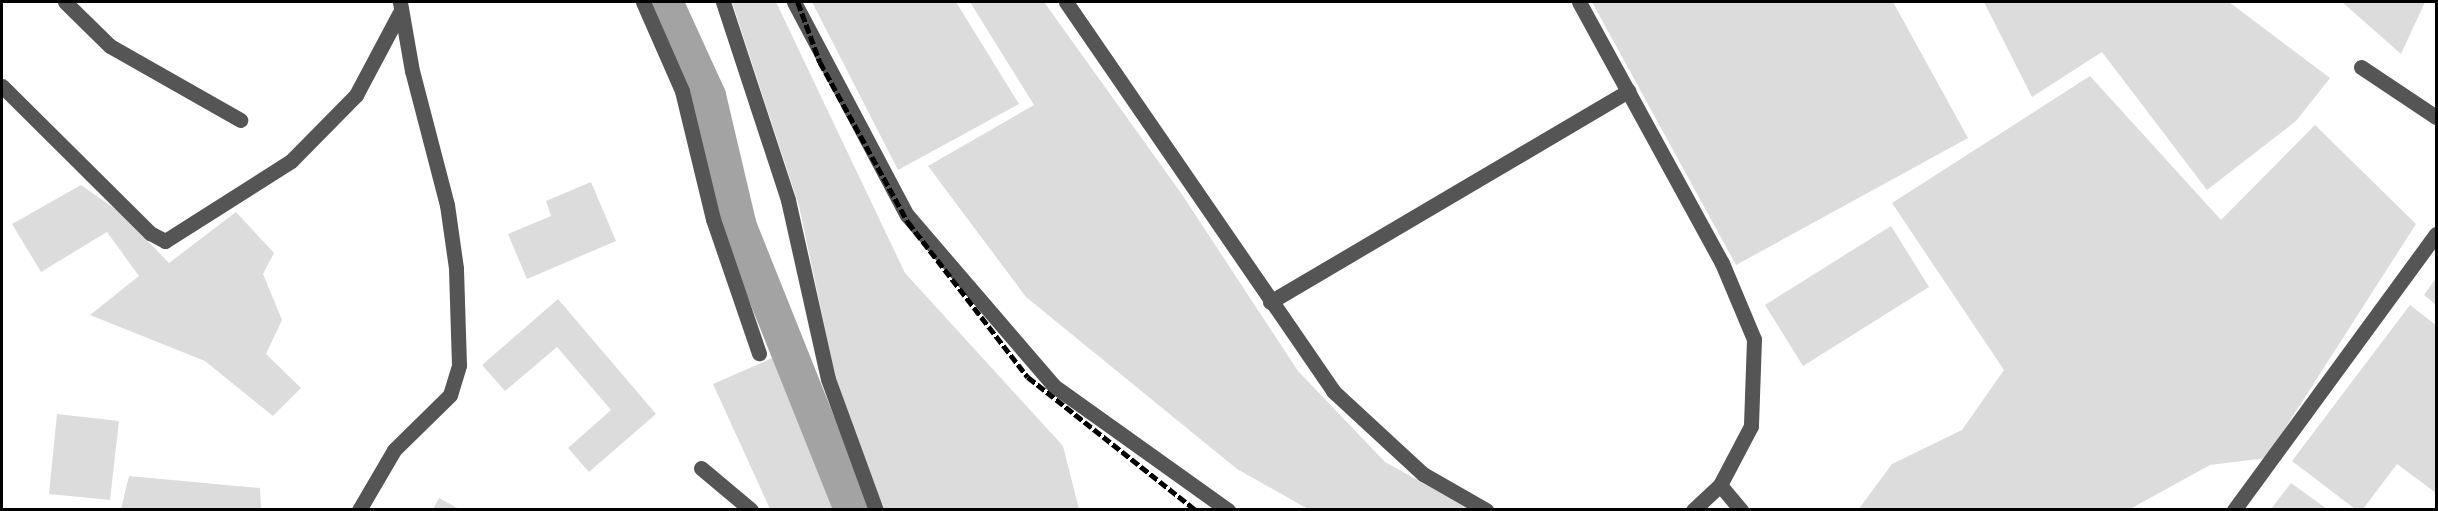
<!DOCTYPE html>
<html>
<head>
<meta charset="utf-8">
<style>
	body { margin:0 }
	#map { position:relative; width:2438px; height:511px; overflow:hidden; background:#fff; font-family:Barlow,sans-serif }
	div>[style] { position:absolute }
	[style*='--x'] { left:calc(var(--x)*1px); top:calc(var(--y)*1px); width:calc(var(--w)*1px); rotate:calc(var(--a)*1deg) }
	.green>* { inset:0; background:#dcdcdc }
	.canal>* { height:36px; margin:-18px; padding:0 18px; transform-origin:18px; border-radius:18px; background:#a3a3a3 }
	.minor>* { height:15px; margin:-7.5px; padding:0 7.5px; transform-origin:7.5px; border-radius:7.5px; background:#555 }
	.rail>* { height:4.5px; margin-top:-2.25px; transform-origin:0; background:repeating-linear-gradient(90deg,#000 0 9px,transparent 0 12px) }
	span { translate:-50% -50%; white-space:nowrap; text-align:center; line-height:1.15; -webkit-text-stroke:5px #fff; paint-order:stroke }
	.frame { position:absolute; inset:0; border:3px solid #000; pointer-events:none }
</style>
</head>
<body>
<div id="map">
	<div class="green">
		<div style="clip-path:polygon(732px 2px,776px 2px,905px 273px,1063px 446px,1079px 509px,884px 509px,837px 385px,799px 206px)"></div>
		<div style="clip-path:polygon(812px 2px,956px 2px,1019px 104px,898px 170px)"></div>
		<div style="clip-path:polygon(970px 2px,1044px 2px,1181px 193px,1298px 371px,1385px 462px,1470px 509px,1308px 509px,1237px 469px,1026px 297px,928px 166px,1034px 105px)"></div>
		<div style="clip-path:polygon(1592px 2px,1893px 2px,1968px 138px,1736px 265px)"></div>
		<div style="clip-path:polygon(1984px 2px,2229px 2px,2330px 78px,2296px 121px,2207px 190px,2102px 52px,2032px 97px)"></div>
		<div style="clip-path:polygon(2342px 2px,2425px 2px,2401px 54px)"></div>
		<div style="clip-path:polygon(2090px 76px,2221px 220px,2315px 125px,2416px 224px,2266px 458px,2210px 465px,2130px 509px,1858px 510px,1892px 464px,1962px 430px,2004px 370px,1892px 203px)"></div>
		<div style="clip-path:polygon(591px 182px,616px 241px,527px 279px,508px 234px,551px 216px,546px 201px)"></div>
		<div style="clip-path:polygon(81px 185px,121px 213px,169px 263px,236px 212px,274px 253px,263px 274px,282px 320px,266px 354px,301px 388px,273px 416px,205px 361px,90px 315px,139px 276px,107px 232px,41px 272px,12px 224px)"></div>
		<div style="clip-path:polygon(1891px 226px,1929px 287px,1803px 366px,1765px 305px)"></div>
		<div style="clip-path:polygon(2436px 278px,2436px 305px,2424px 295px)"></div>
		<div style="clip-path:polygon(558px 299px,656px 414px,589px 472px,568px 448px,611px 410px,557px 347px,505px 391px,482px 365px)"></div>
		<div style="clip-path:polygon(2410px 305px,2436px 325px,2436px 493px,2397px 464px,2363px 509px,2355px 509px,2292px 461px)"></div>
		<div style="clip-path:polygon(777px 356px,847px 509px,770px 509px,713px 384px)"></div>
		<div style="clip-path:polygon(57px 414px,119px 421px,110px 500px,49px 494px)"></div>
		<div style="clip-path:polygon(129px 476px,260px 488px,261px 509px,121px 509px)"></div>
		<div style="clip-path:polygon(2291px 483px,2327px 509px,2271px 509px)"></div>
		<div style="clip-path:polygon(439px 498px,459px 509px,433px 509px)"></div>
	</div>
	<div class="canal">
		<div style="--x:665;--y:2;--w:103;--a:65.4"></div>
		<div style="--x:708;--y:96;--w:135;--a:76.7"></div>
		<div style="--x:739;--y:227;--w:305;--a:68.2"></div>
	</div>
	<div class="minor">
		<div style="--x:65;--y:2;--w:63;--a:44.4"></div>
		<div style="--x:110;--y:46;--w:150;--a:29.6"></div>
		<div style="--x:643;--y:2;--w:97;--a:66.3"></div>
		<div style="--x:682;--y:91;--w:132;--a:76.4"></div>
		<div style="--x:713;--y:219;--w:142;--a:71.1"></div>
		<div style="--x:723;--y:2;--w:208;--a:71.8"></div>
		<div style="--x:788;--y:200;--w:183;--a:77.4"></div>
		<div style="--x:828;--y:379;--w:140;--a:69.9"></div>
		<div style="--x:794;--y:2;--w:241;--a:62.1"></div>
		<div style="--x:907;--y:215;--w:225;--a:49.3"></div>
		<div style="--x:1054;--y:386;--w:214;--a:35.5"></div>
		<div style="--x:1066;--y:2;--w:472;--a:55.5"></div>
		<div style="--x:1333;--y:391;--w:122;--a:42.7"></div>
		<div style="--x:1423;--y:474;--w:73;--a:29.7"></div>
		<div style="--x:1579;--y:2;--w:298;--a:61.3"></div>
		<div style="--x:1722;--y:263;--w:82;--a:67.2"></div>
		<div style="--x:1754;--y:339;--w:87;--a:92"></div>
		<div style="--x:1751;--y:426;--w:67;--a:117.7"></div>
		<div style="--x:1720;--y:485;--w:37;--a:137"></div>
		<div style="--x:2361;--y:67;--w:90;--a:33.7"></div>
		<div style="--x:2;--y:86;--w:209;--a:44.8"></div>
		<div style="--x:150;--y:233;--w:17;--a:28"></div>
		<div style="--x:165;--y:241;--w:149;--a:-32.4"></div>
		<div style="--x:291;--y:161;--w:93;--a:-45.4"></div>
		<div style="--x:356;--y:95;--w:92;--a:-62"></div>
		<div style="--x:1270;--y:302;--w:416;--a:-30.5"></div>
		<div style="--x:701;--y:468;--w:65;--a:40"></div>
		<div style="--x:1720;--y:485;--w:33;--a:50"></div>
		<div style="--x:359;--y:510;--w:69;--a:-59.7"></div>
		<div style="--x:394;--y:450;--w:78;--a:-44.5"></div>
		<div style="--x:450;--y:395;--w:31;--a:-73"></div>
		<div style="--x:459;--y:365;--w:97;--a:-91.8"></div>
		<div style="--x:456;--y:268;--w:64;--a:-98.1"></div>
		<div style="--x:447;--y:205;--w:138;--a:-104.6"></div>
		<div style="--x:412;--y:71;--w:70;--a:-99.9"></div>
		<div style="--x:2234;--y:510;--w:342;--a:-53.8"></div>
	</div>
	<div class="rail">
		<div style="--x:798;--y:2;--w:64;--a:69.9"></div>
		<div style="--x:820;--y:62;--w:183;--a:61.2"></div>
		<div style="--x:908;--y:222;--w:196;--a:52.3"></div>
		<div style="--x:1028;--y:377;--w:214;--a:38.4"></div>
	</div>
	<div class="frame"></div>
</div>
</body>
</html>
